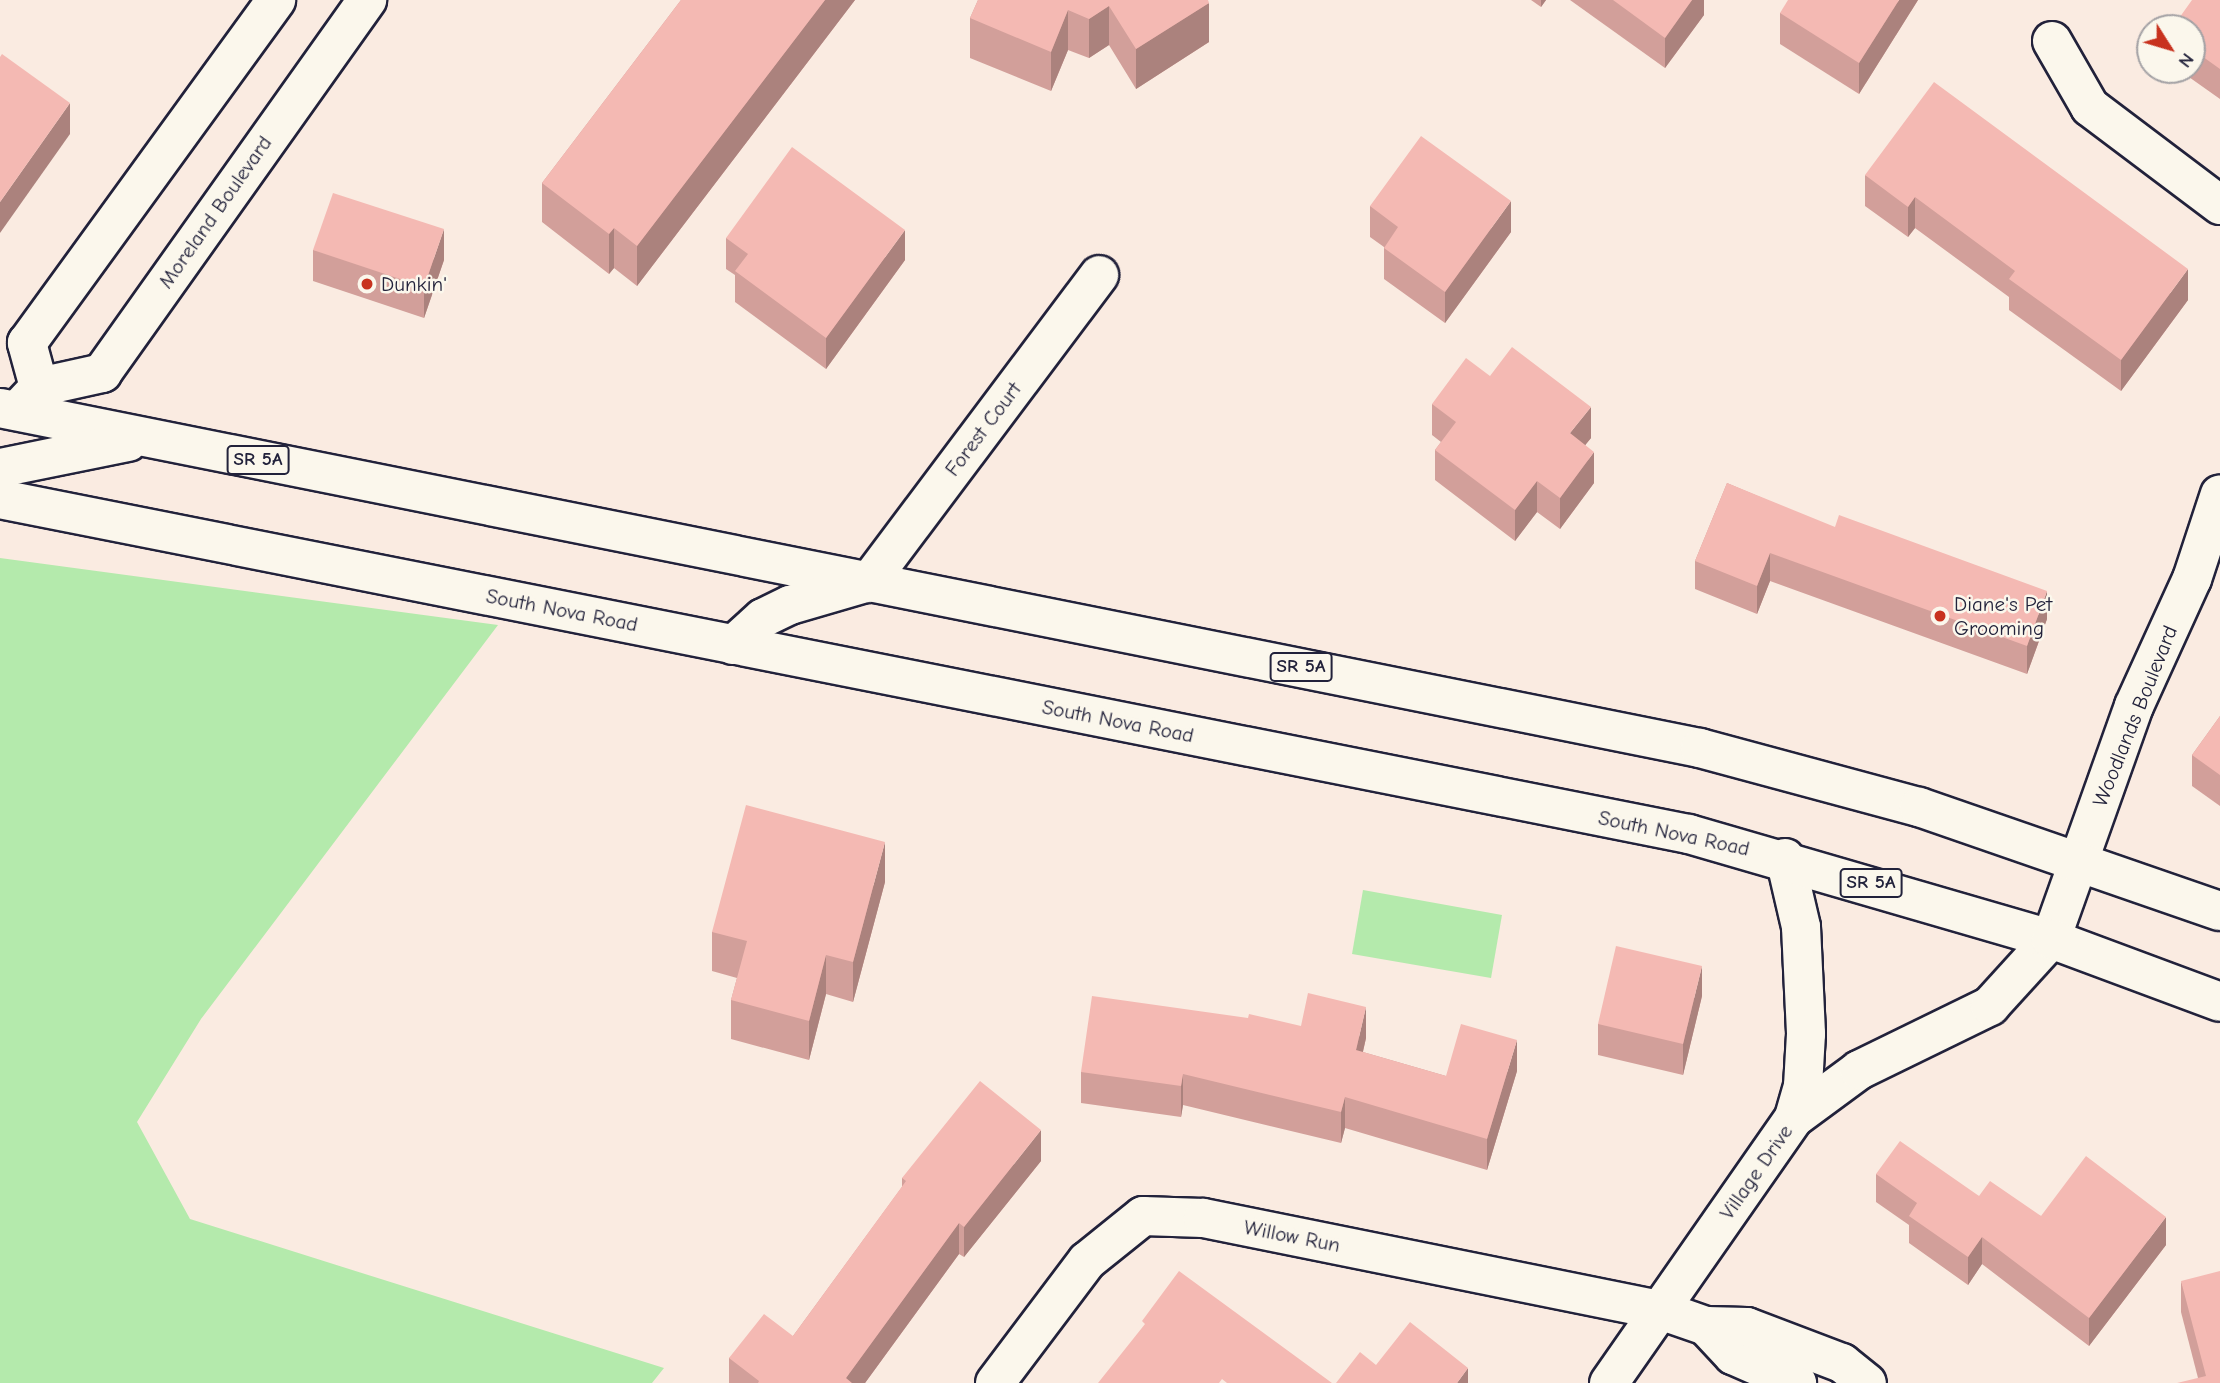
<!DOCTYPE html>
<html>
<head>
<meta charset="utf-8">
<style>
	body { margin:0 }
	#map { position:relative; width:2220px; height:1383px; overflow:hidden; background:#faebe1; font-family:"Comic Neue",sans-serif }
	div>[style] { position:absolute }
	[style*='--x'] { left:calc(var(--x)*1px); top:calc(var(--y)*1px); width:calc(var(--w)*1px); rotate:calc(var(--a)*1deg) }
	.green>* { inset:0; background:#b4eaac }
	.roads { filter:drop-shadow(2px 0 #22223b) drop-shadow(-2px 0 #22223b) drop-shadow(0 2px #22223b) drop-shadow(0 -2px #22223b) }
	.minor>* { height:38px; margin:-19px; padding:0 19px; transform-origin:19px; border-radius:19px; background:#fbf7ec }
	.major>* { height:38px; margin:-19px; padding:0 19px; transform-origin:19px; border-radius:19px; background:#fbf7ec }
	.wall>* { inset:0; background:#d29f9a }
	.shaded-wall>* { inset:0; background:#ab827d }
	.building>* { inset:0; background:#f4b9b3 }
	.dots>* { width:19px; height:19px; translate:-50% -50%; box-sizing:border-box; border:4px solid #fbf7ec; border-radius:50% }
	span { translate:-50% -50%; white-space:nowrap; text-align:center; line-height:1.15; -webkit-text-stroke:5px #fbf7ec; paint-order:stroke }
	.shield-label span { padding:2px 5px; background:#fbf7ec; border:2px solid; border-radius:5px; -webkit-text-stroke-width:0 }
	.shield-label { font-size:19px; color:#22223b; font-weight:700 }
	.street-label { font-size:21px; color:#22223b }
	.poi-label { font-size:21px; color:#22223b }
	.left { translate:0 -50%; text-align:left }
	.north { position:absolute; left:2136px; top:14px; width:70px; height:70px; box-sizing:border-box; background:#fbf7ec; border:2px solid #a4a2a5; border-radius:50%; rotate:127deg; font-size:19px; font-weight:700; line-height:28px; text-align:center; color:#22223b }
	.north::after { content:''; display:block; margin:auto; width:24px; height:32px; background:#c8321e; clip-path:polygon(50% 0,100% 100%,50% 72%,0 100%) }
</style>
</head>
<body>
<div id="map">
	<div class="green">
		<div style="clip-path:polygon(0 558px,498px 625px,201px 1019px,137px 1122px,190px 1219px,664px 1368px,652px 1383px,0 1383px)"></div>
		<div style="clip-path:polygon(1363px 890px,1502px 915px,1491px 978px,1352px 954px)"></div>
	</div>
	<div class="roads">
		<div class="minor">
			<div style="--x:2052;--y:41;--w:76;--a:60.1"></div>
			<div style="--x:2090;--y:107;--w:163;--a:37"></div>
			<div style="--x:39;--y:387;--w:46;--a:-105.3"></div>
			<div style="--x:27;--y:343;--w:424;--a:-54"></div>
			<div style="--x:17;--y:411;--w:33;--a:-47"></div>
			<div style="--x:39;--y:387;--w:65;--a:-12.5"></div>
			<div style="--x:102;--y:373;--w:458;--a:-54.6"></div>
			<div style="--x:868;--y:583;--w:385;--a:-53.1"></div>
			<div style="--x:1785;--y:858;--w:71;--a:76.9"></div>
			<div style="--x:1801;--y:927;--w:107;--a:87.3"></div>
			<div style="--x:1806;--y:1034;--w:52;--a:93.3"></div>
			<div style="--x:1803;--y:1086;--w:33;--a:106"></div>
			<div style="--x:1706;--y:1326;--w:40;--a:47"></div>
			<div style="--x:1733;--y:1355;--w:70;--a:23.6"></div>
			<div style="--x:995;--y:1383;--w:153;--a:-53"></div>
			<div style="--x:1087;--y:1261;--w:72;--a:-38.8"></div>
			<div style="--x:1143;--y:1216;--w:60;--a:1.9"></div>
			<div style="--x:1203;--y:1218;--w:466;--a:11.4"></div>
			<div style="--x:1660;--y:1310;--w:49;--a:19.2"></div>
			<div style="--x:1706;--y:1326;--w:41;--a:1.4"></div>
			<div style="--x:1747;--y:1327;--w:102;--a:20.8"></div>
			<div style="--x:1842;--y:1363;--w:32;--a:39"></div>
			<div style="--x:1609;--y:1383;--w:323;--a:-55.1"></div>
			<div style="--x:1794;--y:1118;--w:81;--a:-36.4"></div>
			<div style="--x:1859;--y:1070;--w:146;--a:-26"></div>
			<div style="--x:1990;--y:1006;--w:91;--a:-47.7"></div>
			<div style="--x:2051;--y:939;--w:247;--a:-70.4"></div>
			<div style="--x:2134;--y:706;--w:140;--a:-65.5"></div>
			<div style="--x:2192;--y:579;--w:89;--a:-71.8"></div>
		</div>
		<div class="major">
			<div style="--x:0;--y:408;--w:1734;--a:11.31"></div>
			<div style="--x:1700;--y:748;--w:227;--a:15.1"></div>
			<div style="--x:1919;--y:807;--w:318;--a:19.1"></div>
			<div style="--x:0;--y:468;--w:131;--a:-11.5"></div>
			<div style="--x:0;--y:499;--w:1722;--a:11.22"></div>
			<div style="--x:1689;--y:834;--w:377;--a:16.2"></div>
			<div style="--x:2051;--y:939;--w:180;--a:20.4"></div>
			<div style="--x:733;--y:645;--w:40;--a:-42"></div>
			<div style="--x:763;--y:618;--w:30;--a:-26"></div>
			<div style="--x:790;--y:605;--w:75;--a:-16.3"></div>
		</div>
	</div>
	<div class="wall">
		<div style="clip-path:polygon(681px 0,855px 0,637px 286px,614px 268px,609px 274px,542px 222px,542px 183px)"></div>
		<div style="clip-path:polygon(978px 0,1208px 0,1209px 42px,1136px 89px,1109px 45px,1089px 58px,1068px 50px,1051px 91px,970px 58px,970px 18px)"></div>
		<div style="clip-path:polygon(1531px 0,1546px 0,1541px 7px)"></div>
		<div style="clip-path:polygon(1570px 0,1704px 0,1704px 15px,1665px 68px)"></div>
		<div style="clip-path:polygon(1918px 0,1859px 94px,1780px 44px,1780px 13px)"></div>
		<div style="clip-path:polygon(2220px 0,2220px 99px,2179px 70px,2192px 70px,2192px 28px)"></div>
		<div style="clip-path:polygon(1865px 175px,2188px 300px,2121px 391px,2009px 310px,2009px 297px,1915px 228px,1908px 237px,1865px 206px)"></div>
		<div style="clip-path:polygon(1370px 206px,1511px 232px,1445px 323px,1384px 279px,1384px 247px,1370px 237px)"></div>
		<div style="clip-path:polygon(726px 238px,905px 260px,826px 369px,735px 302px,735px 275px,726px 269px)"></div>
		<div style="clip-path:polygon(313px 250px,444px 260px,424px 318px,313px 281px)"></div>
		<div style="clip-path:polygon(1432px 404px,1591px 438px,1585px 445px,1594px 483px,1560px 529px,1537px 512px,1515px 541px,1435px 480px,1435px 450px,1441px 442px,1432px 435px)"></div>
		<div style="clip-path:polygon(1727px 483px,2047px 619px,2027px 674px,1770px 581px,1757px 614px,1695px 589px,1695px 561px)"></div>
		<div style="clip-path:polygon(2220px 716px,2220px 806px,2192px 786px,2192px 755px)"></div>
		<div style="clip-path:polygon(885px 882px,853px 1002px,826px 994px,809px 1060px,731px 1039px,731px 1000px,737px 978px,712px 971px,712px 932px)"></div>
		<div style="clip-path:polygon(1702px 996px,1683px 1075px,1598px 1055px,1598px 1024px)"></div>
		<div style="clip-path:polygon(1301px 1026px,1366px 1038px,1363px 1052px,1446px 1076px,1517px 1071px,1487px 1170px,1345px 1128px,1341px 1143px,1183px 1105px,1181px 1117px,1081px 1103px,1081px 1072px)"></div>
		<div style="clip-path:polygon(1041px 1161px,964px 1257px,959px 1254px,865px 1383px,729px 1383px,729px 1358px,793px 1336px,902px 1187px,902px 1178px)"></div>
		<div style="clip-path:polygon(1876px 1174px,1979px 1196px,2041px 1216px,2166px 1245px,2089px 1346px,1982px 1264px,1968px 1285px,1909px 1243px,1909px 1225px,1876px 1202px)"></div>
		<div style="clip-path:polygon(2181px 1281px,2220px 1383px,2198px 1378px,2181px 1312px)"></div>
	</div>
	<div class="shaded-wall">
		<div style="clip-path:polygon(825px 0,855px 0,637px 286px,637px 246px)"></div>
		<div style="clip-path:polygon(1541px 0,1546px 0,1541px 7px)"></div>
		<div style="clip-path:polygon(1692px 0,1704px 0,1704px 15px,1665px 68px,1665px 38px)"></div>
		<div style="clip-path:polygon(1899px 0,1918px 0,1859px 94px,1859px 63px)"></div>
		<div style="clip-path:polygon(1209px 3px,1209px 42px,1136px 89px,1136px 49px)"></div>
		<div style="clip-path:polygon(1109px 6px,1109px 45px,1089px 58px,1089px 19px)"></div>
		<div style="clip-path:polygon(1068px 10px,1068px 50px,1051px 91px,1051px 52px)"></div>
		<div style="clip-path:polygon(70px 103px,70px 134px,0 233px,0 202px)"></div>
		<div style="clip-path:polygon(1915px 197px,1915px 228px,1908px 237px,1908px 207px)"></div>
		<div style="clip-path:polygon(1511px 201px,1511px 232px,1445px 323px,1445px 292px)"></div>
		<div style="clip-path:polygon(614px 228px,614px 268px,609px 274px,609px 234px)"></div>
		<div style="clip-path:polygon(444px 229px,444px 260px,424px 318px,424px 287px)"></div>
		<div style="clip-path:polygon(905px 230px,905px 260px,826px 369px,826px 338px)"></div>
		<div style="clip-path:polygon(2188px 269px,2188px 300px,2121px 391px,2121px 360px)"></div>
		<div style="clip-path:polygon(1591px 407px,1591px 438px,1570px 464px,1570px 433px)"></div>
		<div style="clip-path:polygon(1594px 452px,1594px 483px,1560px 529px,1560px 498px)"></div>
		<div style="clip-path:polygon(1537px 481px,1537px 512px,1515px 541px,1515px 510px)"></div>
		<div style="clip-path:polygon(1770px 553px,1770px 581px,1757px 614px,1757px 586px)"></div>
		<div style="clip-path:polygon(2047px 591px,2047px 619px,2027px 674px,2027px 646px)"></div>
		<div style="clip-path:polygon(885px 842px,885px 882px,853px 1002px,853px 962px)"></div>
		<div style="clip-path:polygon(826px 955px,826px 994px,809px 1060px,809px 1021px)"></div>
		<div style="clip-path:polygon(1702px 966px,1702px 996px,1683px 1075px,1683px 1044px)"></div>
		<div style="clip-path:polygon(1366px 1007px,1366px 1038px,1356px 1081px,1356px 1050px)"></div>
		<div style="clip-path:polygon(1517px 1040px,1517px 1071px,1487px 1170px,1487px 1139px)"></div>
		<div style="clip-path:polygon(1183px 1074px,1183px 1105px,1181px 1117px,1181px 1086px)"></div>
		<div style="clip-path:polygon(1345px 1097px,1345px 1128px,1341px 1143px,1341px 1112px)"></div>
		<div style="clip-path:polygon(1041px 1130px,1041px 1161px,964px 1257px,964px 1227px)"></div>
		<div style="clip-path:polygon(2166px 1217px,2166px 1245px,2089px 1346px,2089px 1318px)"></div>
		<div style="clip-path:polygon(959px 1223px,959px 1254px,865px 1383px,846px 1383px,846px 1378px)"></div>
		<div style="clip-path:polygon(1982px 1237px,1982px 1264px,1968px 1285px,1968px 1257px)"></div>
		<div style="clip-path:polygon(1468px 1368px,1468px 1383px,1457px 1383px)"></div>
	</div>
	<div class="building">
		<div style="clip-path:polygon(681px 0,825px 0,637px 246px,614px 228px,609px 234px,542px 183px)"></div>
		<div style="clip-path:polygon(978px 0,1208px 0,1209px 3px,1136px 49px,1109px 6px,1089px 19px,1068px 10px,1051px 52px,970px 18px)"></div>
		<div style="clip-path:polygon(1613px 0,1692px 0,1665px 38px)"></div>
		<div style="clip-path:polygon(1788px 0,1899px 0,1859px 63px,1780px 13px)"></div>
		<div style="clip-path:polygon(2192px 0,2220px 0,2220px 69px,2192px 49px,2192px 28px,2172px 28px)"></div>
		<div style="clip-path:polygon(2px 54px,70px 103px,0 202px,0 57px)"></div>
		<div style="clip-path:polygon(1934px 82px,2188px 269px,2121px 360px,2009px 279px,2015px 271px,1915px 197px,1908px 207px,1865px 175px)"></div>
		<div style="clip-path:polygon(1421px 136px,1511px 201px,1445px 292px,1384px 248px,1398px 227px,1370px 206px)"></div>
		<div style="clip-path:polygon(792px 147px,905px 230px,826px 338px,735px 271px,748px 254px,726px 238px)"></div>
		<div style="clip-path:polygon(333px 193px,444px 229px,424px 287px,313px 250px)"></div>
		<div style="clip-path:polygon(1512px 347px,1591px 407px,1570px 433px,1594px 452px,1560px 498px,1537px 481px,1515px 510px,1435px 450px,1456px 422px,1432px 404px,1466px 358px,1490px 376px)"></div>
		<div style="clip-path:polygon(1727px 483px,1835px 527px,1839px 515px,2047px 591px,2027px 646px,1770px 553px,1757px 586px,1695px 561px)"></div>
		<div style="clip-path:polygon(2220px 716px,2220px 775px,2192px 755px)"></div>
		<div style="clip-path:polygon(746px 805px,885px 842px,853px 962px,826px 955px,809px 1021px,731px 1000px,747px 941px,712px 932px)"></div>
		<div style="clip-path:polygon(1616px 946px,1702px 966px,1683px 1044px,1598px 1024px)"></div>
		<div style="clip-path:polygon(1308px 993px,1366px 1007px,1356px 1050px,1446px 1076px,1461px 1024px,1517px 1040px,1487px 1139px,1345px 1097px,1341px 1112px,1183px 1074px,1181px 1086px,1081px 1072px,1092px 996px,1248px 1018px,1249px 1014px,1301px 1026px)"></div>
		<div style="clip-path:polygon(980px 1081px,1041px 1130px,964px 1227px,959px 1223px,846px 1378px,852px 1383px,758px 1383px,759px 1381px,729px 1358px,764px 1314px,793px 1336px,906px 1181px,902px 1178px)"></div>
		<div style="clip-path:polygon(1900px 1141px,1979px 1196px,1990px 1181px,2041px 1216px,2086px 1156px,2166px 1217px,2089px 1318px,1982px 1237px,1968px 1257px,1909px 1216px,1917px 1203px,1876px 1174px)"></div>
		<div style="clip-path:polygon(1179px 1271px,1332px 1383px,1227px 1383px,1222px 1379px,1219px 1383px,1098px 1383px,1145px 1324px,1142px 1321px)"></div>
		<div style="clip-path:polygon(2220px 1271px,2220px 1383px,2177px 1383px,2206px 1376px,2181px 1281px)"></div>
		<div style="clip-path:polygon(1410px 1322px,1468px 1368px,1457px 1383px,1336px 1383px,1360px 1352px,1376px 1365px)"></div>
	</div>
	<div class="dots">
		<div style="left:367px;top:284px;background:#c8321e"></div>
		<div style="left:1940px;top:616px;background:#c8321e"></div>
	</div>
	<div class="shield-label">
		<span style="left:258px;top:460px">SR 5A</span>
		<span style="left:1301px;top:667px">SR 5A</span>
		<span style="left:1871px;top:883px">SR 5A</span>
	</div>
	<div class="street-label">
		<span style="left:215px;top:212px;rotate:-55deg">Moreland Boulevard</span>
		<span style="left:983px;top:429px;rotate:-53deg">Forest Court</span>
		<span style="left:562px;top:610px;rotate:11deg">South Nova Road</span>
		<span style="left:2135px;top:716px;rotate:-68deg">Woodlands Boulevard</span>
		<span style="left:1118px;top:721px;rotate:11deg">South Nova Road</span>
		<span style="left:1674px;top:833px;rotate:12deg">South Nova Road</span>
		<span style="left:1756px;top:1172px;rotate:-55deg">Village Drive</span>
		<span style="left:1292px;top:1236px;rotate:11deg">Willow Run</span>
	</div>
	<div class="poi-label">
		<span class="left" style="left:381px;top:284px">Dunkin'</span>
		<span class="left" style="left:1954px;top:616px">Diane's Pet<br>Grooming</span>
	</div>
	<div class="north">N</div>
</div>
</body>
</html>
